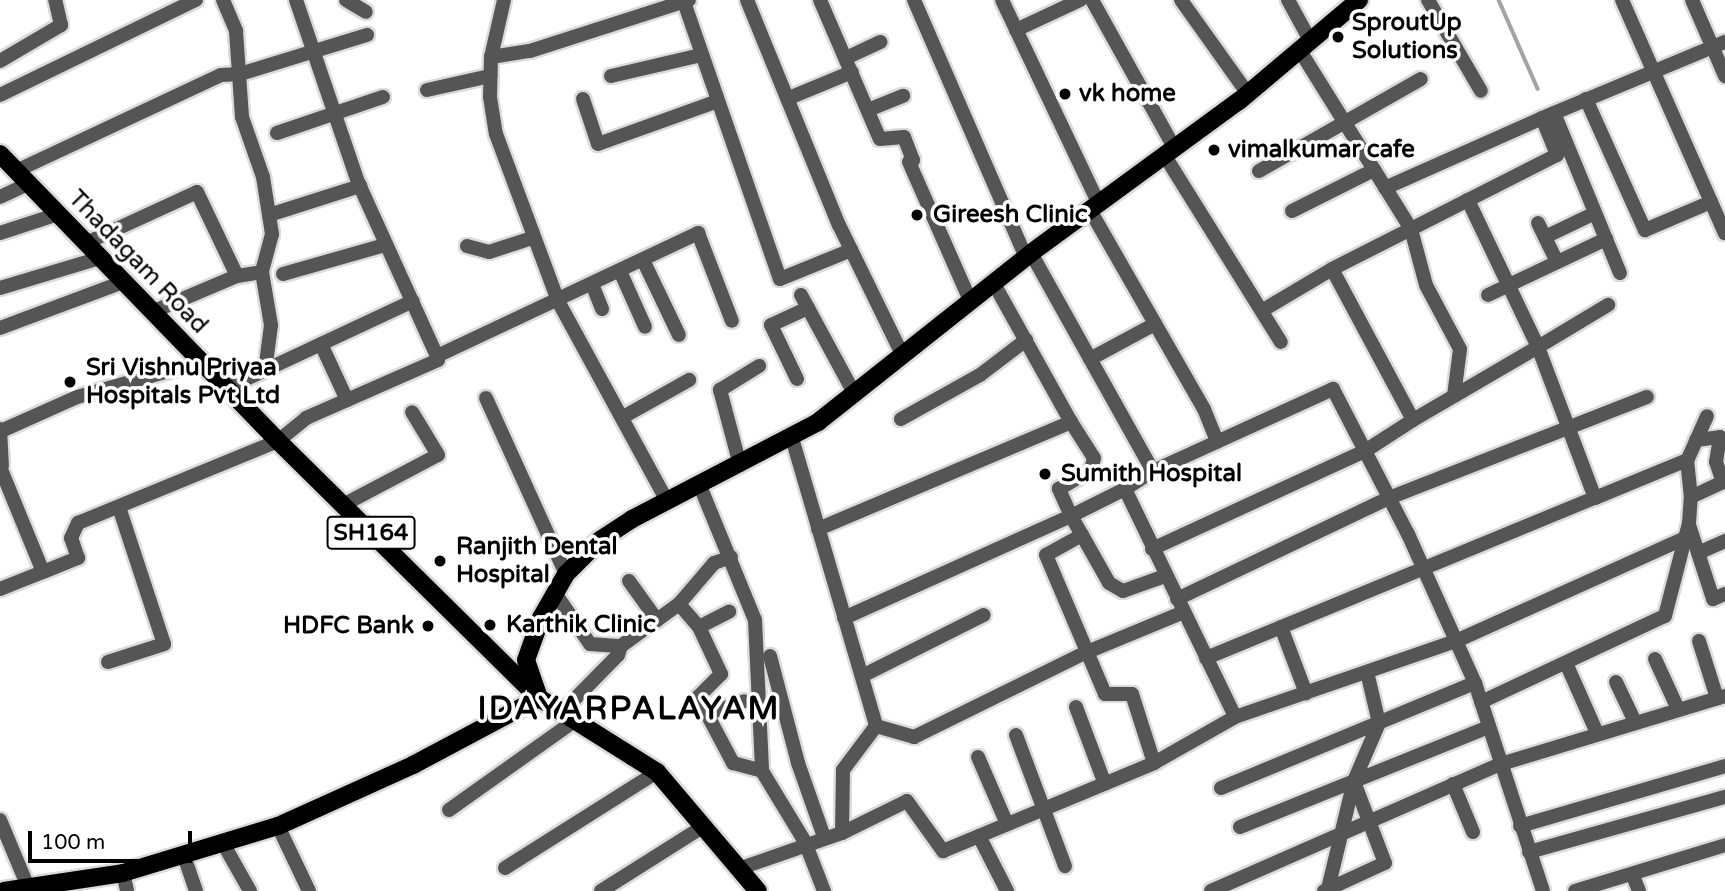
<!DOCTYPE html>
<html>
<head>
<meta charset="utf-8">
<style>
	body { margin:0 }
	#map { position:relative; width:1725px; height:891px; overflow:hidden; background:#fff; font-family:"Varela Round",sans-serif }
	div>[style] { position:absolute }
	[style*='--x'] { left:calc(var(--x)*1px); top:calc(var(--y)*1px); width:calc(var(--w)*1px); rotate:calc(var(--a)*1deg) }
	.stream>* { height:3.5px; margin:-1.75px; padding:0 1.75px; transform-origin:1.75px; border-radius:1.75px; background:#a3a3a3 }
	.roads { filter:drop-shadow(2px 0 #dbdbdb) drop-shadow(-2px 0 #dbdbdb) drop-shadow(0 2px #dbdbdb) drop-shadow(0 -2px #dbdbdb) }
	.minor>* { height:14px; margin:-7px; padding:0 7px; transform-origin:7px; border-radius:7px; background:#555 }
	.major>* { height:18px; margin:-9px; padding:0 9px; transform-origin:9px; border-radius:9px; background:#000 }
	.dots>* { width:19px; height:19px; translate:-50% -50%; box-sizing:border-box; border:4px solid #fff; border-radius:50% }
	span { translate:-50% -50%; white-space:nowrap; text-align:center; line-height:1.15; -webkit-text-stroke:7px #fff; paint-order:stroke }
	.shield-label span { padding:2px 5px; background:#fff; border:2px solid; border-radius:5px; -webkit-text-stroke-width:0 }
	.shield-label { font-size:23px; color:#000; font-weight:700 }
	.poi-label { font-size:24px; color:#000; font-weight:700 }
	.left { translate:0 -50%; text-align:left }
	.right { translate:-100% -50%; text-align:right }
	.street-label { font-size:24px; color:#000 }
	.district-label { font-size:32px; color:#000; font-weight:700; letter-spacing:2px }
	.scale { position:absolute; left:28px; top:831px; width:164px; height:32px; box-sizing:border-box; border:4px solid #000; border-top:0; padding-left:9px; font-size:21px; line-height:24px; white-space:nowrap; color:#000; -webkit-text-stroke:5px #fff; paint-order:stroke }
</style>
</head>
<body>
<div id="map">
	<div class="stream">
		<div style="--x:1499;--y:0;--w:97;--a:66.3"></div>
	</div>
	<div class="roads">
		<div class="minor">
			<div style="--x:223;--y:0;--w:34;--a:67"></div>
			<div style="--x:236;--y:31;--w:86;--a:86"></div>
			<div style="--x:242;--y:117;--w:64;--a:70.7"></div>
			<div style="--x:263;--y:177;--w:58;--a:81"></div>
			<div style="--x:272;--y:234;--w:39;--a:105"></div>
			<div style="--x:262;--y:272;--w:54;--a:80.4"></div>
			<div style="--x:271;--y:325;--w:46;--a:97.4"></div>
			<div style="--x:296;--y:0;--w:192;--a:71.2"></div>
			<div style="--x:358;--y:182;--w:191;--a:65.6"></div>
			<div style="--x:437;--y:356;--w:289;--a:-25.2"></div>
			<div style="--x:698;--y:233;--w:94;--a:68.9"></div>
			<div style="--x:346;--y:0;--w:23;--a:31"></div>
			<div style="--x:504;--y:0;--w:58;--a:102.8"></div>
			<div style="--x:491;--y:57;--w:40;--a:91.4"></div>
			<div style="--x:490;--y:97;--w:37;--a:81"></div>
			<div style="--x:496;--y:134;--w:178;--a:69.6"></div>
			<div style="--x:558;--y:301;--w:228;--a:61.4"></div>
			<div style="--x:747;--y:0;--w:243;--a:67.8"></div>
			<div style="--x:839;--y:225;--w:144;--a:64"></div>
			<div style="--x:820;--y:0;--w:151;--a:66.7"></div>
			<div style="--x:880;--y:139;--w:24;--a:-5"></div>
			<div style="--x:904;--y:137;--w:25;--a:69"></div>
			<div style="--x:913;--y:160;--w:4;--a:153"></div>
			<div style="--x:909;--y:162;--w:151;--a:66.2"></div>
			<div style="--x:914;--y:0;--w:280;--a:66.5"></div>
			<div style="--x:1002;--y:0;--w:226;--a:64.6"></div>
			<div style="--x:1092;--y:0;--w:171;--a:60.9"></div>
			<div style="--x:1181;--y:0;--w:115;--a:54.5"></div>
			<div style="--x:1288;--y:0;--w:48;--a:61.3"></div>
			<div style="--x:1428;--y:0;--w:105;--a:59.8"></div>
			<div style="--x:1622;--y:0;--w:255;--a:66.2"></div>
			<div style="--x:1692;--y:0;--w:83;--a:66.5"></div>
			<div style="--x:684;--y:2;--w:293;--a:70.9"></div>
			<div style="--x:780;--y:279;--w:77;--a:-22.2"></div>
			<div style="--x:1016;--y:30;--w:71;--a:-25.1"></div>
			<div style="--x:491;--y:57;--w:39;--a:-9"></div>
			<div style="--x:530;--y:51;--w:167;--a:-17.8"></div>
			<div style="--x:846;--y:58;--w:38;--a:-25"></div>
			<div style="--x:0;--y:61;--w:71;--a:-30.5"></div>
			<div style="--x:61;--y:25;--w:26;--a:-103"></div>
			<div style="--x:611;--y:76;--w:92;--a:-13.1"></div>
			<div style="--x:427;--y:90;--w:65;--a:-12.5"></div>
			<div style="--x:0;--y:95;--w:218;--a:-25.9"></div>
			<div style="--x:789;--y:98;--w:68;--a:-22.4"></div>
			<div style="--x:583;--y:99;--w:47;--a:71.6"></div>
			<div style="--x:598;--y:144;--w:127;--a:-19.7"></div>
			<div style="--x:1586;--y:99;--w:144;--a:65.8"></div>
			<div style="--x:1645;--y:230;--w:72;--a:-23"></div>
			<div style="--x:868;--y:110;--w:38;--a:-22"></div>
			<div style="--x:1554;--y:113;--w:173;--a:67.6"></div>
			<div style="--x:277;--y:133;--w:112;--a:-18.8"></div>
			<div style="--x:1165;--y:156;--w:219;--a:58.1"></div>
			<div style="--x:16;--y:171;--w:226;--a:-25.1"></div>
			<div style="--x:221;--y:75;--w:19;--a:-3"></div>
			<div style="--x:240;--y:74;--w:133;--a:-17.1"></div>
			<div style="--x:1259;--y:171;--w:186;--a:-29.6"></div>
			<div style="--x:1385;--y:188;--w:172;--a:-24"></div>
			<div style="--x:0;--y:197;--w:31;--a:-25"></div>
			<div style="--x:1090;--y:210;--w:229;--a:60.2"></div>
			<div style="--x:1204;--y:409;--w:35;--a:68"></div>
			<div style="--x:1292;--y:211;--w:92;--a:-26.6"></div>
			<div style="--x:269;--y:215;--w:96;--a:-17.7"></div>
			<div style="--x:1538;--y:223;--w:43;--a:64"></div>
			<div style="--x:0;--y:233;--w:61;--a:-18.1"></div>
			<div style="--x:1545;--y:237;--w:55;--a:-25.6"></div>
			<div style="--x:86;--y:243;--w:122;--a:-24.7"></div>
			<div style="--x:197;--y:192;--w:93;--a:64.5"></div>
			<div style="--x:467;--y:246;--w:23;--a:15"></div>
			<div style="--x:489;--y:252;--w:45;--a:-18"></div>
			<div style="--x:1031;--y:253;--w:250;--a:60.8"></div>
			<div style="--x:1153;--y:471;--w:198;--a:-24.5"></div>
			<div style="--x:1333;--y:389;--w:163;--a:62.7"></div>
			<div style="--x:1408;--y:534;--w:163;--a:65.8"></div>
			<div style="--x:1475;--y:683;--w:219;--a:71.9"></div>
			<div style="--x:643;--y:260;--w:83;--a:64.4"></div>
			<div style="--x:620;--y:271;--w:61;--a:65.9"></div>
			<div style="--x:283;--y:274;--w:106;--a:-15.9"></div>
			<div style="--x:592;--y:284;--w:27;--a:68"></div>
			<div style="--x:0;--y:288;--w:104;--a:-16.7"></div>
			<div style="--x:801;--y:295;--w:111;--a:61.6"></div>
			<div style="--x:1488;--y:295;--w:131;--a:-25.4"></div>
			<div style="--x:1263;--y:310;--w:80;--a:-30.7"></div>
			<div style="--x:152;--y:312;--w:92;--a:-23"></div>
			<div style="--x:237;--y:276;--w:25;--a:-9"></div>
			<div style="--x:0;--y:328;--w:131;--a:-20.5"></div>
			<div style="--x:321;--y:344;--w:62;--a:65.1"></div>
			<div style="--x:1090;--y:359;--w:74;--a:-28.3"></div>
			<div style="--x:797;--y:379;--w:60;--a:-115.7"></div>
			<div style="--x:771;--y:325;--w:41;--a:-24.7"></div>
			<div style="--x:227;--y:388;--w:205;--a:-25.1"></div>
			<div style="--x:1454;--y:396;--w:47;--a:-82.7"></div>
			<div style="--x:1460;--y:349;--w:72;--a:-118"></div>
			<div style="--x:1426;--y:285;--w:58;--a:-105"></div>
			<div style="--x:1411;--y:229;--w:164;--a:-26.9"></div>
			<div style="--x:1557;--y:155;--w:40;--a:-112"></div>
			<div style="--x:1542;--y:118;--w:198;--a:-22.6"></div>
			<div style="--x:486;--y:398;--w:193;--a:65.6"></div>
			<div style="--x:623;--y:417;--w:76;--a:-29.3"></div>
			<div style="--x:901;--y:419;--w:90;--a:-29.1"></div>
			<div style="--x:980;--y:375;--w:58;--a:-37.3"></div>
			<div style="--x:1413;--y:420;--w:145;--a:-30.3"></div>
			<div style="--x:1538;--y:347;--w:163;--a:-115.5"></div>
			<div style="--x:0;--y:429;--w:37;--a:87"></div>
			<div style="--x:1;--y:431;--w:83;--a:-24.1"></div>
			<div style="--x:77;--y:397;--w:129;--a:-15.8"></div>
			<div style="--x:792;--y:438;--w:300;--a:73.7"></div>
			<div style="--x:876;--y:726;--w:55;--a:126.9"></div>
			<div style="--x:843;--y:770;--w:63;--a:90.9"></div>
			<div style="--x:1696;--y:440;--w:24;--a:-7"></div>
			<div style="--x:1720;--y:437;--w:25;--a:99"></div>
			<div style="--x:1716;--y:462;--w:21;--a:71"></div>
			<div style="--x:1687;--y:461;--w:49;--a:-66"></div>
			<div style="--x:740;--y:465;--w:78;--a:-104.9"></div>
			<div style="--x:720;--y:390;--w:46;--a:-31.6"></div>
			<div style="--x:0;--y:467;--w:113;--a:67.7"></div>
			<div style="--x:43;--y:572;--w:38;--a:-22"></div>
			<div style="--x:78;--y:558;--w:21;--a:-109"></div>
			<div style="--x:71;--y:538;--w:17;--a:-65"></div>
			<div style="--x:78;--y:523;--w:216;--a:-22.3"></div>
			<div style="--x:278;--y:441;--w:36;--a:-39"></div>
			<div style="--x:306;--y:418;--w:144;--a:-23.7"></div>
			<div style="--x:438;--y:360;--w:4;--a:-104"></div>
			<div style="--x:1153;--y:471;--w:33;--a:147"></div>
			<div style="--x:1125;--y:489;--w:253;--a:64.2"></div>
			<div style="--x:1235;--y:717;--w:234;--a:-19"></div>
			<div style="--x:1456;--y:641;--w:251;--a:-24.2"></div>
			<div style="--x:700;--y:486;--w:145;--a:67.7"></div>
			<div style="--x:755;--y:620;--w:151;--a:87.3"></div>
			<div style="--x:1125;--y:489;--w:60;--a:153.4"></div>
			<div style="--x:1071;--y:516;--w:22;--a:60"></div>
			<div style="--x:1082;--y:535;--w:41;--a:150.9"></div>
			<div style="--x:1046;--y:555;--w:151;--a:67"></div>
			<div style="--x:1105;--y:694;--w:27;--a:0"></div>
			<div style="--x:1132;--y:694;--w:72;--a:72.3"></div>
			<div style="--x:1154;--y:763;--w:93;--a:-29.6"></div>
			<div style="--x:1595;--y:498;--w:100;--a:-22.4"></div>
			<div style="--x:1687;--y:460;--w:37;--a:84"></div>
			<div style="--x:343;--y:505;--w:107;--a:-27.8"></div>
			<div style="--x:438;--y:455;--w:50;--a:-121.2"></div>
			<div style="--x:1689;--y:525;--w:78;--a:72"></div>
			<div style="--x:1713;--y:599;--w:13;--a:-23"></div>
			<div style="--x:818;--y:529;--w:275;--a:-22.9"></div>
			<div style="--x:1071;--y:422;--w:160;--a:-119.1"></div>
			<div style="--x:1082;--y:535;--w:55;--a:60.6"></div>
			<div style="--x:1109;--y:583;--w:16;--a:30"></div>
			<div style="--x:1123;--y:591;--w:45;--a:-19.7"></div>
			<div style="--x:1152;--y:549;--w:234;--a:-24.7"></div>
			<div style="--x:1365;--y:451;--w:57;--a:-32.9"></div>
			<div style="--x:1413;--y:420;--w:171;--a:-118.2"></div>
			<div style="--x:1332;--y:269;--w:89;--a:-26.9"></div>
			<div style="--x:1411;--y:229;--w:210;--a:-121.9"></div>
			<div style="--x:1698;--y:553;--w:30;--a:-24"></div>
			<div style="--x:629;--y:581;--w:48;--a:54.3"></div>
			<div style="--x:0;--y:589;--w:46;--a:-21.6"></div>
			<div style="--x:555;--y:593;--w:62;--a:55.5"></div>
			<div style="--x:590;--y:644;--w:31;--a:4"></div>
			<div style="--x:621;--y:646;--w:72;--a:-35.9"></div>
			<div style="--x:679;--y:604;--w:54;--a:-49.5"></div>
			<div style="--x:714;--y:563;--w:18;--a:-19"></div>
			<div style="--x:1177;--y:599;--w:235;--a:-25.5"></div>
			<div style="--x:1389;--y:498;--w:277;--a:-21.4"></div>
			<div style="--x:679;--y:604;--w:30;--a:49"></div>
			<div style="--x:699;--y:627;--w:52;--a:64.9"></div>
			<div style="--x:721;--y:674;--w:33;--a:135"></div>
			<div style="--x:698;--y:697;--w:75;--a:62.1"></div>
			<div style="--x:733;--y:763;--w:30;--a:15"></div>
			<div style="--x:762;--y:771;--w:83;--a:58.8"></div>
			<div style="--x:805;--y:842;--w:53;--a:68.8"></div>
			<div style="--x:844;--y:618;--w:249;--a:-24.2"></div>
			<div style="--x:1071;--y:516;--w:30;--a:-114"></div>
			<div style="--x:1059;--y:489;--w:37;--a:-31"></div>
			<div style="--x:1091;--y:470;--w:12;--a:-76"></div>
			<div style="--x:1094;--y:458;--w:43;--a:-122.6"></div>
			<div style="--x:699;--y:627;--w:34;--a:-27"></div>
			<div style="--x:1281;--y:627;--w:71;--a:69.3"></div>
			<div style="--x:1699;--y:641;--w:60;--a:72.5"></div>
			<div style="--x:770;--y:656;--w:111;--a:75.3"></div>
			<div style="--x:798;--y:763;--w:78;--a:70.6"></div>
			<div style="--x:1206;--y:658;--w:421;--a:-22.4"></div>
			<div style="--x:1595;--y:498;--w:161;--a:-110.7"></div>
			<div style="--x:1538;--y:347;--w:82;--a:-31"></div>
			<div style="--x:1655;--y:659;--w:55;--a:65.3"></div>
			<div style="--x:108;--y:662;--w:59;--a:-17.8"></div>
			<div style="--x:164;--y:644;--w:144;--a:-108.2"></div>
			<div style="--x:1566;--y:663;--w:77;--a:66.1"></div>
			<div style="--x:862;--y:676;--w:136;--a:-26.6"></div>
			<div style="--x:1616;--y:682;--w:44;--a:64.6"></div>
			<div style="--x:1481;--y:702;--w:203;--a:-25.1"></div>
			<div style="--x:1665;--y:616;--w:96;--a:-75.5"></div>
			<div style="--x:1689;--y:523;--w:26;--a:-86"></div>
			<div style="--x:1691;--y:497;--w:38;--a:-25"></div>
			<div style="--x:1076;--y:707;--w:82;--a:69.4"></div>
			<div style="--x:563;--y:711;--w:78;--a:-45.5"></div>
			<div style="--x:618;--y:655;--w:9;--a:-72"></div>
			<div style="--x:707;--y:714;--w:39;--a:-19"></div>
			<div style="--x:876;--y:726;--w:40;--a:16"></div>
			<div style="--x:914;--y:737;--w:193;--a:-26.2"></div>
			<div style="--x:1087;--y:652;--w:105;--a:-22.4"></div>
			<div style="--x:1016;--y:735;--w:140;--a:69.5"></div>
			<div style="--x:978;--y:757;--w:73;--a:66.6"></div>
			<div style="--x:1453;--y:784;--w:52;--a:67.4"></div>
			<div style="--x:1221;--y:788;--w:275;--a:-22.5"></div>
			<div style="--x:449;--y:810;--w:157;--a:-35.4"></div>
			<div style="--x:0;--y:820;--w:73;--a:67.3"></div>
			<div style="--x:278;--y:826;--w:72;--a:64.5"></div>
			<div style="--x:1520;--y:826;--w:214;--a:-16.3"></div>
			<div style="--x:1240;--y:827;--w:268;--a:-21.9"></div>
			<div style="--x:979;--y:836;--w:62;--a:63"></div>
			<div style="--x:224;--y:845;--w:53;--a:60.5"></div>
			<div style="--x:1529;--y:852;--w:204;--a:-15.7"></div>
			<div style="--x:184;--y:856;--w:37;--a:71"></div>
			<div style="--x:505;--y:868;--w:180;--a:-32.3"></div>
			<div style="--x:741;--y:868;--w:107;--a:-19.1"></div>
			<div style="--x:842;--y:833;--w:72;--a:-26.2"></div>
			<div style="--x:907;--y:801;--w:62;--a:54.2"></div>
			<div style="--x:943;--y:851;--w:229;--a:-22.6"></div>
			<div style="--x:123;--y:873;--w:18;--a:77"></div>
			<div style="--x:1633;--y:876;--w:16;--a:68"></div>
			<div style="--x:1328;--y:889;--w:111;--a:-76.5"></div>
			<div style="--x:1354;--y:781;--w:63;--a:-66.7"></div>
			<div style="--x:1379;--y:723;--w:52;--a:-103.2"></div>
			<div style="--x:601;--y:891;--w:122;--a:-32.3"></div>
			<div style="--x:1211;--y:891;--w:317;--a:-23.7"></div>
			<div style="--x:1501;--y:764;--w:234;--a:-16.9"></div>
			<div style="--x:1324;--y:891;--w:67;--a:-24.7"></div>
			<div style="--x:1385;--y:863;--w:87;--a:-110.9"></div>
			<div style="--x:1575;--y:891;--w:157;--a:-17"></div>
		</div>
		<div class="major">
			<div style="--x:0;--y:154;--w:400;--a:45.9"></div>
			<div style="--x:278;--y:441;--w:366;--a:44.6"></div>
			<div style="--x:539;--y:698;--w:139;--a:32.1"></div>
			<div style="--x:657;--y:772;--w:156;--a:49.7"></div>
			<div style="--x:4;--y:891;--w:120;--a:-8.6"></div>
			<div style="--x:123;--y:873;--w:162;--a:-16.9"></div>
			<div style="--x:278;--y:826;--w:148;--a:-24.3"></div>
			<div style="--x:413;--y:765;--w:143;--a:-28"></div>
			<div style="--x:539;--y:698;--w:40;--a:-108.9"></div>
			<div style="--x:526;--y:660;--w:45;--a:-70.3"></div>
			<div style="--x:541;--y:618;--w:51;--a:-60.4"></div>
			<div style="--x:566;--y:574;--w:48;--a:-45"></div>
			<div style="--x:600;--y:540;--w:38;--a:-33"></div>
			<div style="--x:632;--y:519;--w:210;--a:-27.5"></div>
			<div style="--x:818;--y:422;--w:272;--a:-38.4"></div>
			<div style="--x:1031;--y:253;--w:258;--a:-36.2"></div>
			<div style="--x:1239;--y:101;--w:157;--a:-40.1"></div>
		</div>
	</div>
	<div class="dots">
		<div style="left:1338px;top:37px;background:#000"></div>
		<div style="left:1065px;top:94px;background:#000"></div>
		<div style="left:1214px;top:150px;background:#000"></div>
		<div style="left:917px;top:215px;background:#000"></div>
		<div style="left:70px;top:382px;background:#000"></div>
		<div style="left:1045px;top:474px;background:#000"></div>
		<div style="left:440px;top:561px;background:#000"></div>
		<div style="left:490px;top:625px;background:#000"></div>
		<div style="left:428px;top:626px;background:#000"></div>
	</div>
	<div class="shield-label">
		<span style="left:371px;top:533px">SH164</span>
	</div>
	<div class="poi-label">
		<span class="left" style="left:1352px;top:37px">SproutUp<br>Solutions</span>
		<span class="left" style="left:1079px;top:94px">vk home</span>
		<span class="left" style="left:1228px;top:150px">vimalkumar cafe</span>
		<span class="left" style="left:933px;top:215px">Gireesh Clinic</span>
		<span class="left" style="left:86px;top:382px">Sri Vishnu Priyaa<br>Hospitals Pvt Ltd</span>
		<span class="left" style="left:1061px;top:474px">Sumith Hospital</span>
		<span class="left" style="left:456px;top:561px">Ranjith Dental<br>Hospital</span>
		<span class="left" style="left:506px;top:625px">Karthik Clinic</span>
		<span class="right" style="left:414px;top:626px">HDFC Bank</span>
	</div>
	<div class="street-label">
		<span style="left:138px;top:262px;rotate:46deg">Thadagam Road</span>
	</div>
	<div class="district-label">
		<span style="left:629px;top:709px">IDAYARPALAYAM</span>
	</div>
	<div class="scale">100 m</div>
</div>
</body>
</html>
